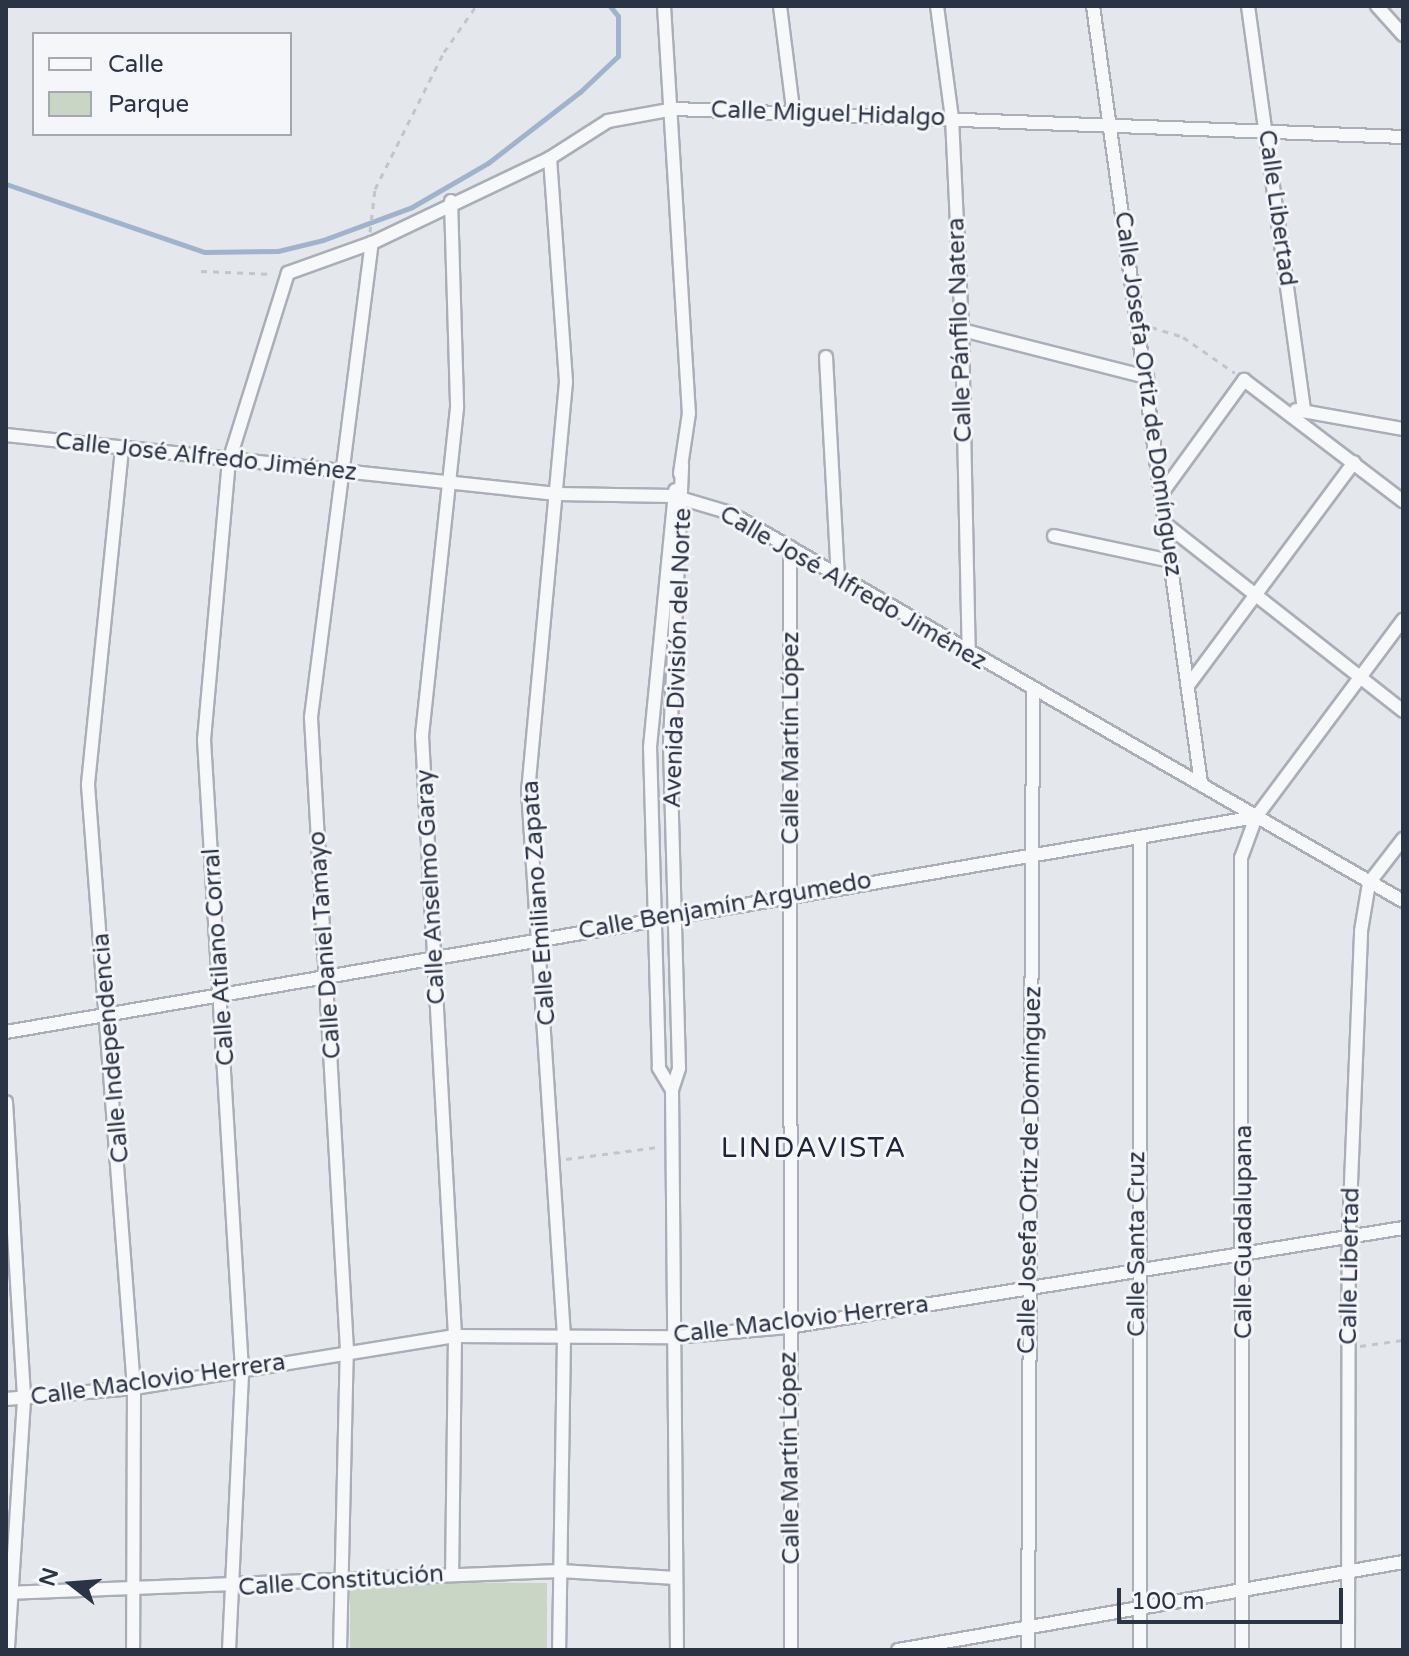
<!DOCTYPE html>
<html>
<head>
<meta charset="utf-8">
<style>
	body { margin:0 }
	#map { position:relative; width:1409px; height:1656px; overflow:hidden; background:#e4e7ec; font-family:"Varela Round",sans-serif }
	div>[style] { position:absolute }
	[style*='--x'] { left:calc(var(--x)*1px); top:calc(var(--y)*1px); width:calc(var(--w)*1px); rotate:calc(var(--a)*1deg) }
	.green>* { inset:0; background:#c9d6c5 }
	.stream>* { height:5px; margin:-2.5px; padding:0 2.5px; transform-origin:2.5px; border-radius:2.5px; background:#9fb4cc }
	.path>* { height:3px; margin-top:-1.5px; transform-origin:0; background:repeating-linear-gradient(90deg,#c2c5cb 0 6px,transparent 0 12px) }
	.roads { filter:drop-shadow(2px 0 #a9aeb7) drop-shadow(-2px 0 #a9aeb7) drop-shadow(0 2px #a9aeb7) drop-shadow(0 -2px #a9aeb7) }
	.street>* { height:12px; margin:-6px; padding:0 6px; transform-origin:6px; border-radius:6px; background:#f7f8fa }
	span { translate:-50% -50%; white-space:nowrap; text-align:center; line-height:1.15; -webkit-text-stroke:6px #f4f6f9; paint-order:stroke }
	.street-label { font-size:24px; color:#2b3445 }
	.quarter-label { font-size:28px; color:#1d2536; letter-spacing:2px }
	.frame { position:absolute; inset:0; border:8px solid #2b3445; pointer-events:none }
	.legend { position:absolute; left:32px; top:32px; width:260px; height:104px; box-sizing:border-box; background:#f4f6f9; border:2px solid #a4a8b1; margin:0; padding:10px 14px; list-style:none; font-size:24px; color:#2b3445 }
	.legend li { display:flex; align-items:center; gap:16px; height:40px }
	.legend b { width:40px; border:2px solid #a4a8b1 }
	.north { position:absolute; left:32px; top:1544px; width:80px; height:80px; -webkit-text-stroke:6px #f4f6f9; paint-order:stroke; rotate:287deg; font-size:22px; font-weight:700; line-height:32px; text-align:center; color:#2b3445 }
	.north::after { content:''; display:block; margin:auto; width:28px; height:36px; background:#2b3445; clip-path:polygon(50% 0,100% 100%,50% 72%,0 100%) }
	.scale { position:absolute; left:1117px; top:1588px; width:226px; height:36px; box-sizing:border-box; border:4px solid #2b3445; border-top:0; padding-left:10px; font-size:24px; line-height:28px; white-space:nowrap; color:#2b3445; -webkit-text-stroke:6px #f4f6f9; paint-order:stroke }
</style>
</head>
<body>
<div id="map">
	<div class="green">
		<div style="clip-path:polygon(350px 1582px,547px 1583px,547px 1650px,350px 1650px)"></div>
	</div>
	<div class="stream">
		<div style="--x:6;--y:184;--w:210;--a:18.9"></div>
		<div style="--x:205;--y:252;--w:73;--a:-0.8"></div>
		<div style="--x:278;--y:251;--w:46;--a:-13.7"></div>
		<div style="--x:323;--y:240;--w:95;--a:-20.3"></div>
		<div style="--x:412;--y:207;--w:88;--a:-30.1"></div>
		<div style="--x:488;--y:163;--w:116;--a:-37.7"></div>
		<div style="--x:580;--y:92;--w:52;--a:-43.5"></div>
		<div style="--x:618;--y:56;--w:40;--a:-90"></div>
		<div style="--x:618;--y:16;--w:13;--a:-129"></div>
	</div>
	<div class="path">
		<div style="--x:370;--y:232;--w:43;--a:-83.4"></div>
		<div style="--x:375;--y:189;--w:153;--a:-63.3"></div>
		<div style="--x:444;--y:52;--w:56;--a:-55.2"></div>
		<div style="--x:201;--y:271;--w:72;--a:2.4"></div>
		<div style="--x:1151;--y:327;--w:34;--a:17"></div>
		<div style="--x:1183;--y:337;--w:63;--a:34.7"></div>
		<div style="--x:566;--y:1159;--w:93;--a:-7.4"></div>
		<div style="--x:1360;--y:1346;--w:43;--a:-7.9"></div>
	</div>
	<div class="roads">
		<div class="street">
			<div style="--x:664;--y:6;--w:408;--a:86.5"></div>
			<div style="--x:689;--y:413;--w:61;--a:98.5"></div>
			<div style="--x:780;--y:6;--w:104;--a:82.8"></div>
			<div style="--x:937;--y:6;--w:113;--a:82.4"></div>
			<div style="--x:952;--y:118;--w:212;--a:87.3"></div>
			<div style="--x:962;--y:330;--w:324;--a:88.8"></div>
			<div style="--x:1093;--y:6;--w:784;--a:82.09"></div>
			<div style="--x:1248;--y:6;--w:409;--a:82.1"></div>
			<div style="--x:1377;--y:6;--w:39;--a:48"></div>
			<div style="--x:550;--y:158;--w:225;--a:85.9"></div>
			<div style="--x:566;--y:382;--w:410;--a:95.3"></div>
			<div style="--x:528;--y:790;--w:548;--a:86.23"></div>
			<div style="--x:564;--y:1337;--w:313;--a:90.9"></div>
			<div style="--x:451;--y:201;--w:207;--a:88.3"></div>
			<div style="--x:457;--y:408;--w:330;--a:96.1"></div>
			<div style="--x:422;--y:736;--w:601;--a:86.85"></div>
			<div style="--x:455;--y:1336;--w:238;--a:90.7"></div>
			<div style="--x:962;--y:330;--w:191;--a:14.3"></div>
			<div style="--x:826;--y:357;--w:219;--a:86.9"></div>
			<div style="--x:1296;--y:410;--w:109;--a:10.1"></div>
			<div style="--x:6;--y:435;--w:554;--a:6.11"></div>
			<div style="--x:557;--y:494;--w:116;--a:1"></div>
			<div style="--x:673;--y:496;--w:59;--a:16.6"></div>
			<div style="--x:730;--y:513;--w:777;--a:29.96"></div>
			<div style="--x:122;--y:449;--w:338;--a:95.8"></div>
			<div style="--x:88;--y:785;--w:605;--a:85.64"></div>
			<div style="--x:134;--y:1388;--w:262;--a:90.2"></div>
			<div style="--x:1162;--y:493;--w:140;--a:-54"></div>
			<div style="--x:1244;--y:380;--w:200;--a:37.3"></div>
			<div style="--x:1168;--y:526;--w:299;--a:38.2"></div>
			<div style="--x:1054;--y:536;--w:120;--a:12.1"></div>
			<div style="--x:790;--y:547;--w:1103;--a:89.95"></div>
			<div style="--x:1190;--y:683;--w:275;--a:-53.4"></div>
			<div style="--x:1140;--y:838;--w:812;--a:90"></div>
			<div style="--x:6;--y:1032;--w:1268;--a:-9.76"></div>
			<div style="--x:672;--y:1090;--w:26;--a:-121"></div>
			<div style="--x:659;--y:1068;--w:321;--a:-91.6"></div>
			<div style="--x:650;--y:747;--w:258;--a:-84.4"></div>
			<div style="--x:6;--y:1102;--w:299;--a:86.5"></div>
			<div style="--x:24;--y:1400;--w:251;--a:93.7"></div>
			<div style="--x:6;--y:1399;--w:128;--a:-4.9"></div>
			<div style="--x:134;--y:1388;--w:325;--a:-9.2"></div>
			<div style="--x:455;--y:1336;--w:219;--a:0.3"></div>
			<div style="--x:674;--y:1337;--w:114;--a:-5"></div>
			<div style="--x:788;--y:1327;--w:623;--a:-9.14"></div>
			<div style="--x:6;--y:1593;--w:554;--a:-2.27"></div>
			<div style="--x:560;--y:1571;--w:116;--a:3.5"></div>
			<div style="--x:229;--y:1650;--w:280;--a:-87.3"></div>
			<div style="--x:242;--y:1370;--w:631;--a:-93.45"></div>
			<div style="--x:204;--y:740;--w:280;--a:-84.9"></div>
			<div style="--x:229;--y:461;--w:197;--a:-72.6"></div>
			<div style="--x:288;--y:273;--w:89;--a:-19.7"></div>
			<div style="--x:372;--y:243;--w:197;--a:-25.5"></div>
			<div style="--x:550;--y:158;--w:69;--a:-32.5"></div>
			<div style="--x:608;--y:121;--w:68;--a:-10.2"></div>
			<div style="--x:675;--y:109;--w:729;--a:2.2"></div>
			<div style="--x:340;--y:1650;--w:300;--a:-88.7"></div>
			<div style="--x:347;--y:1350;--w:634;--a:-93.26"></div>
			<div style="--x:311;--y:717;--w:478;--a:-82.7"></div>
			<div style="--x:677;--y:1650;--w:560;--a:-90.51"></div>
			<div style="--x:672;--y:1090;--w:23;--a:-72"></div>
			<div style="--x:679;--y:1068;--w:325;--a:-91.6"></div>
			<div style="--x:670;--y:743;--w:278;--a:-87.5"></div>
			<div style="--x:898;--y:1650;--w:513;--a:-9.88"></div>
			<div style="--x:1028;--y:1650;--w:960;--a:-89.7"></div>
			<div style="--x:1242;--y:1650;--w:792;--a:-90.07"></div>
			<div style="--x:1241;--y:858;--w:44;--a:-69.9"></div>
			<div style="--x:1256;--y:817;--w:246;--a:-53.3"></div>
			<div style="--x:1348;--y:1650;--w:417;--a:-89.9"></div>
			<div style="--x:1349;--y:1233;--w:302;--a:-87.7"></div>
			<div style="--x:1361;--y:931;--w:49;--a:-80.5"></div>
			<div style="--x:1369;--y:883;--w:56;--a:-52.3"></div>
		</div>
	</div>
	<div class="street-label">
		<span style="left:828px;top:114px;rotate:2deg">Calle Miguel Hidalgo</span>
		<span style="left:1277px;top:208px;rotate:82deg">Calle Libertad</span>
		<span style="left:960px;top:330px;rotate:-92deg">Calle Pánfilo Natera</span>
		<span style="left:1148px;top:394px;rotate:82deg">Calle Josefa Ortiz de Domínguez</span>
		<span style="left:206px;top:457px;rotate:6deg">Calle José Alfredo Jiménez</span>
		<span style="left:853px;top:588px;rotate:30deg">Calle José Alfredo Jiménez</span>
		<span style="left:678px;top:658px;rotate:-88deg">Avenida División del Norte</span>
		<span style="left:791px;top:738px;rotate:-90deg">Calle Martín López</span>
		<span style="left:431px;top:887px;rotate:-93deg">Calle Anselmo Garay</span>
		<span style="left:539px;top:903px;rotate:-94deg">Calle Emiliano Zapata</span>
		<span style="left:725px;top:906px;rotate:-10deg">Calle Benjamín Argumedo</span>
		<span style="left:325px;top:945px;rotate:-94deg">Calle Daniel Tamayo</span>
		<span style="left:219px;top:957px;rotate:-94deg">Calle Atilano Corral</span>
		<span style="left:111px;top:1048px;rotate:-95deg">Calle Independencia</span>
		<span style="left:1030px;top:1170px;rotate:-89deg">Calle Josefa Ortiz de Domínguez</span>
		<span style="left:1244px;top:1232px;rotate:-90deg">Calle Guadalupana</span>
		<span style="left:1137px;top:1244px;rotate:-90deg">Calle Santa Cruz</span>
		<span style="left:1350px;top:1266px;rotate:-89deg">Calle Libertad</span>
		<span style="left:801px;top:1320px;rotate:-7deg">Calle Maclovio Herrera</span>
		<span style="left:158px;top:1380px;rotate:-8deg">Calle Maclovio Herrera</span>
		<span style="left:790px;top:1458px;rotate:-91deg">Calle Martín López</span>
		<span style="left:341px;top:1581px;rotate:-4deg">Calle Constitución</span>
	</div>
	<div class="quarter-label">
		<span style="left:814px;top:1148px">LINDAVISTA</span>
	</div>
	<div class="frame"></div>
	<ul class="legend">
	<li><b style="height:10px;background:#f7f8fa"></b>Calle</li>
	<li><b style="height:22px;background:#c9d6c5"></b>Parque</li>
	</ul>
	<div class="north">N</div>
	<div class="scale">100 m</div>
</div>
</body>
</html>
